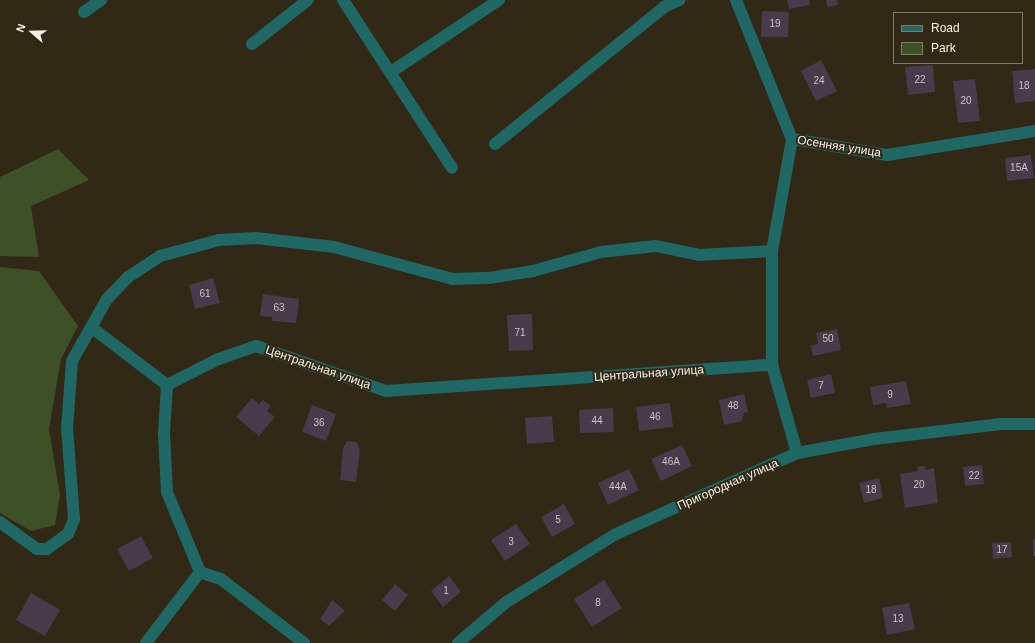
<!DOCTYPE html>
<html>
<head>
<meta charset="utf-8">
<style>
	body { margin:0 }
	#map { position:relative; width:1035px; height:643px; overflow:hidden; background:#312816; font-family:Arial,sans-serif }
	div>[style] { position:absolute }
	[style*='--x'] { left:calc(var(--x)*1px); top:calc(var(--y)*1px); width:calc(var(--w)*1px); rotate:calc(var(--a)*1deg) }
	.green>* { inset:0; background:#3d5028 }
	.building>* { inset:0; background:#473b4c }
	.minor>* { height:12px; margin:-6px; padding:0 6px; transform-origin:6px; border-radius:6px; background:#206865 }
	span { translate:-50% -50%; white-space:nowrap; text-align:center; line-height:1.15; -webkit-text-stroke:4px #312816; paint-order:stroke }
	.number-label { font-size:10px; color:#ccc5c1 }
	.number-label span { -webkit-text-stroke-width:0 }
	.street-label { font-size:12px; color:#f9f3e8 }
	.legend { position:absolute; left:893px; top:12px; width:130px; height:52px; box-sizing:border-box; background:#312816; border:1px solid #81796a; margin:0; padding:5px 7px; list-style:none; font-size:12px; color:#f9f3e8 }
	.legend li { display:flex; align-items:center; gap:8px; height:20px }
	.legend b { width:20px; border:1px solid #81796a }
	.north { position:absolute; left:12px; top:12px; width:40px; height:40px; -webkit-text-stroke:3px #312816; paint-order:stroke; rotate:290deg; font-size:11px; font-weight:700; line-height:16px; text-align:center; color:#f9f3e8 }
	.north::after { content:''; display:block; margin:auto; width:14px; height:18px; background:#f9f3e8; clip-path:polygon(50% 0,100% 100%,50% 72%,0 100%) }
</style>
</head>
<body>
<div id="map">
	<div class="green">
		<div style="clip-path:polygon(58px 149px,89px 180px,31px 206px,39px 257px,0 256px,0 177px)"></div>
		<div style="clip-path:polygon(0 267px,39px 271px,78px 326px,61px 359px,49px 429px,60px 495px,55px 525px,31px 531px,0 513px)"></div>
	</div>
	<div class="building">
		<div style="clip-path:polygon(787px 0,809px 0,810px 5px,789px 9px)"></div>
		<div style="clip-path:polygon(826px 0,837px 0,838px 5px,827px 7px)"></div>
		<div style="clip-path:polygon(762px 11px,789px 12px,788px 37px,761px 37px)"></div>
		<div style="clip-path:polygon(821px 60px,837px 91px,816px 101px,801px 71px)"></div>
		<div style="clip-path:polygon(933px 65px,935px 92px,908px 95px,905px 67px)"></div>
		<div style="clip-path:polygon(1035px 69px,1035px 101px,1015px 103px,1012px 71px)"></div>
		<div style="clip-path:polygon(975px 79px,980px 121px,958px 123px,953px 81px)"></div>
		<div style="clip-path:polygon(1031px 155px,1034px 178px,1007px 181px,1005px 158px)"></div>
		<div style="clip-path:polygon(213px 278px,220px 303px,195px 309px,189px 285px)"></div>
		<div style="clip-path:polygon(263px 294px,299px 299px,296px 323px,272px 321px,272px 317px,260px 316px)"></div>
		<div style="clip-path:polygon(532px 314px,533px 350px,509px 351px,507px 315px)"></div>
		<div style="clip-path:polygon(837px 329px,841px 350px,813px 356px,811px 345px,818px 344px,816px 333px)"></div>
		<div style="clip-path:polygon(831px 374px,835px 393px,811px 398px,807px 380px)"></div>
		<div style="clip-path:polygon(906px 381px,911px 404px,887px 408px,886px 403px,873px 405px,870px 387px)"></div>
		<div style="clip-path:polygon(744px 394px,748px 412px,744px 413px,742px 421px,724px 425px,719px 400px)"></div>
		<div style="clip-path:polygon(252px 398px,259px 404px,263px 400px,271px 406px,267px 411px,275px 417px,259px 436px,236px 417px)"></div>
		<div style="clip-path:polygon(670px 403px,673px 427px,639px 431px,636px 407px)"></div>
		<div style="clip-path:polygon(312px 405px,336px 414px,326px 441px,302px 432px)"></div>
		<div style="clip-path:polygon(613px 408px,614px 432px,580px 433px,579px 410px)"></div>
		<div style="clip-path:polygon(552px 416px,554px 442px,527px 444px,525px 418px)"></div>
		<div style="clip-path:polygon(347px 441px,357px 442px,360px 450px,356px 482px,340px 480px,343px 448px)"></div>
		<div style="clip-path:polygon(682px 445px,692px 466px,661px 481px,651px 459px)"></div>
		<div style="clip-path:polygon(982px 465px,984px 484px,965px 486px,963px 467px)"></div>
		<div style="clip-path:polygon(925px 466px,926px 470px,934px 468px,938px 503px,905px 508px,900px 474px,918px 471px,917px 467px)"></div>
		<div style="clip-path:polygon(629px 469px,639px 490px,608px 505px,598px 483px)"></div>
		<div style="clip-path:polygon(879px 478px,883px 498px,864px 503px,859px 483px)"></div>
		<div style="clip-path:polygon(564px 504px,575px 524px,552px 537px,541px 517px)"></div>
		<div style="clip-path:polygon(516px 524px,530px 544px,505px 561px,491px 540px)"></div>
		<div style="clip-path:polygon(141px 536px,153px 558px,129px 571px,117px 549px)"></div>
		<div style="clip-path:polygon(1033px 539px,1035px 539px,1035px 556px,1033px 556px)"></div>
		<div style="clip-path:polygon(1011px 542px,1012px 557px,993px 559px,992px 543px)"></div>
		<div style="clip-path:polygon(449px 576px,461px 592px,443px 607px,431px 591px)"></div>
		<div style="clip-path:polygon(604px 580px,622px 608px,592px 627px,574px 599px)"></div>
		<div style="clip-path:polygon(395px 584px,408px 595px,395px 611px,382px 600px)"></div>
		<div style="clip-path:polygon(31px 593px,60px 610px,45px 636px,16px 620px)"></div>
		<div style="clip-path:polygon(332px 600px,345px 611px,329px 626px,320px 619px)"></div>
		<div style="clip-path:polygon(909px 603px,915px 629px,887px 635px,882px 608px)"></div>
	</div>
	<div class="minor">
		<div style="--x:343;--y:0;--w:200;--a:57"></div>
		<div style="--x:736;--y:0;--w:150;--a:68.1"></div>
		<div style="--x:792;--y:139;--w:96;--a:9.6"></div>
		<div style="--x:887;--y:155;--w:150;--a:-9.2"></div>
		<div style="--x:84;--y:12;--w:21;--a:-35"></div>
		<div style="--x:252;--y:44;--w:71;--a:-38.2"></div>
		<div style="--x:391;--y:72;--w:130;--a:-33.7"></div>
		<div style="--x:792;--y:139;--w:114;--a:100.1"></div>
		<div style="--x:772;--y:251;--w:114;--a:90"></div>
		<div style="--x:772;--y:365;--w:91;--a:74.1"></div>
		<div style="--x:495;--y:144;--w:218;--a:-39"></div>
		<div style="--x:664;--y:7;--w:17;--a:-25"></div>
		<div style="--x:91;--y:327;--w:96;--a:37.3"></div>
		<div style="--x:0;--y:522;--w:46;--a:36.1"></div>
		<div style="--x:37;--y:549;--w:10;--a:0"></div>
		<div style="--x:47;--y:549;--w:26;--a:-36"></div>
		<div style="--x:68;--y:534;--w:16;--a:-68"></div>
		<div style="--x:74;--y:519;--w:90;--a:-94.4"></div>
		<div style="--x:67;--y:429;--w:68;--a:-85.8"></div>
		<div style="--x:72;--y:361;--w:71;--a:-60.6"></div>
		<div style="--x:107;--y:299;--w:30;--a:-46"></div>
		<div style="--x:128;--y:277;--w:38;--a:-33"></div>
		<div style="--x:160;--y:256;--w:61;--a:-15.2"></div>
		<div style="--x:219;--y:240;--w:37;--a:-3"></div>
		<div style="--x:256;--y:238;--w:79;--a:6.6"></div>
		<div style="--x:334;--y:247;--w:123;--a:15.1"></div>
		<div style="--x:453;--y:279;--w:36;--a:-2"></div>
		<div style="--x:489;--y:278;--w:45;--a:-9"></div>
		<div style="--x:533;--y:271;--w:71;--a:-15.6"></div>
		<div style="--x:601;--y:252;--w:55;--a:-6.2"></div>
		<div style="--x:656;--y:246;--w:44;--a:11.8"></div>
		<div style="--x:699;--y:255;--w:73;--a:-3.1"></div>
		<div style="--x:146;--y:643;--w:89;--a:-52.7"></div>
		<div style="--x:304;--y:643;--w:105;--a:-142.4"></div>
		<div style="--x:221;--y:579;--w:22;--a:-162"></div>
		<div style="--x:200;--y:572;--w:87;--a:-112.4"></div>
		<div style="--x:167;--y:492;--w:60;--a:-92.9"></div>
		<div style="--x:164;--y:432;--w:47;--a:-86.3"></div>
		<div style="--x:167;--y:385;--w:55;--a:-27"></div>
		<div style="--x:216;--y:360;--w:42;--a:-19.3"></div>
		<div style="--x:256;--y:346;--w:138;--a:19.1"></div>
		<div style="--x:386;--y:391;--w:387;--a:-3.9"></div>
		<div style="--x:458;--y:643;--w:62;--a:-40.4"></div>
		<div style="--x:505;--y:603;--w:131;--a:-31.9"></div>
		<div style="--x:616;--y:534;--w:198;--a:-24.1"></div>
		<div style="--x:797;--y:453;--w:78;--a:-10.3"></div>
		<div style="--x:874;--y:439;--w:128;--a:-6.7"></div>
		<div style="--x:1001;--y:424;--w:34;--a:0"></div>
	</div>
	<div class="number-label">
		<span style="left:775px;top:24px">19</span>
		<span style="left:920px;top:80px">22</span>
		<span style="left:819px;top:81px">24</span>
		<span style="left:1024px;top:86px">18</span>
		<span style="left:966px;top:101px">20</span>
		<span style="left:1019px;top:168px">15А</span>
		<span style="left:205px;top:294px">61</span>
		<span style="left:279px;top:308px">63</span>
		<span style="left:520px;top:333px">71</span>
		<span style="left:828px;top:339px">50</span>
		<span style="left:821px;top:386px">7</span>
		<span style="left:890px;top:395px">9</span>
		<span style="left:733px;top:406px">48</span>
		<span style="left:655px;top:417px">46</span>
		<span style="left:597px;top:421px">44</span>
		<span style="left:319px;top:423px">36</span>
		<span style="left:671px;top:462px">46А</span>
		<span style="left:974px;top:476px">22</span>
		<span style="left:919px;top:485px">20</span>
		<span style="left:618px;top:487px">44А</span>
		<span style="left:871px;top:490px">18</span>
		<span style="left:558px;top:520px">5</span>
		<span style="left:511px;top:542px">3</span>
		<span style="left:1002px;top:550px">17</span>
		<span style="left:446px;top:591px">1</span>
		<span style="left:598px;top:603px">8</span>
		<span style="left:898px;top:619px">13</span>
	</div>
	<div class="street-label">
		<span style="left:839px;top:147px;rotate:9deg">Осенняя улица</span>
		<span style="left:318px;top:368px;rotate:19deg">Центральная улица</span>
		<span style="left:649px;top:374px;rotate:-4deg">Центральная улица</span>
		<span style="left:728px;top:485px;rotate:-24deg">Пригородная улица</span>
	</div>
	<ul class="legend">
	<li><b style="height:5px;background:#206865"></b>Road</li>
	<li><b style="height:11px;background:#3d5028"></b>Park</li>
	</ul>
	<div class="north">N</div>
</div>
</body>
</html>
